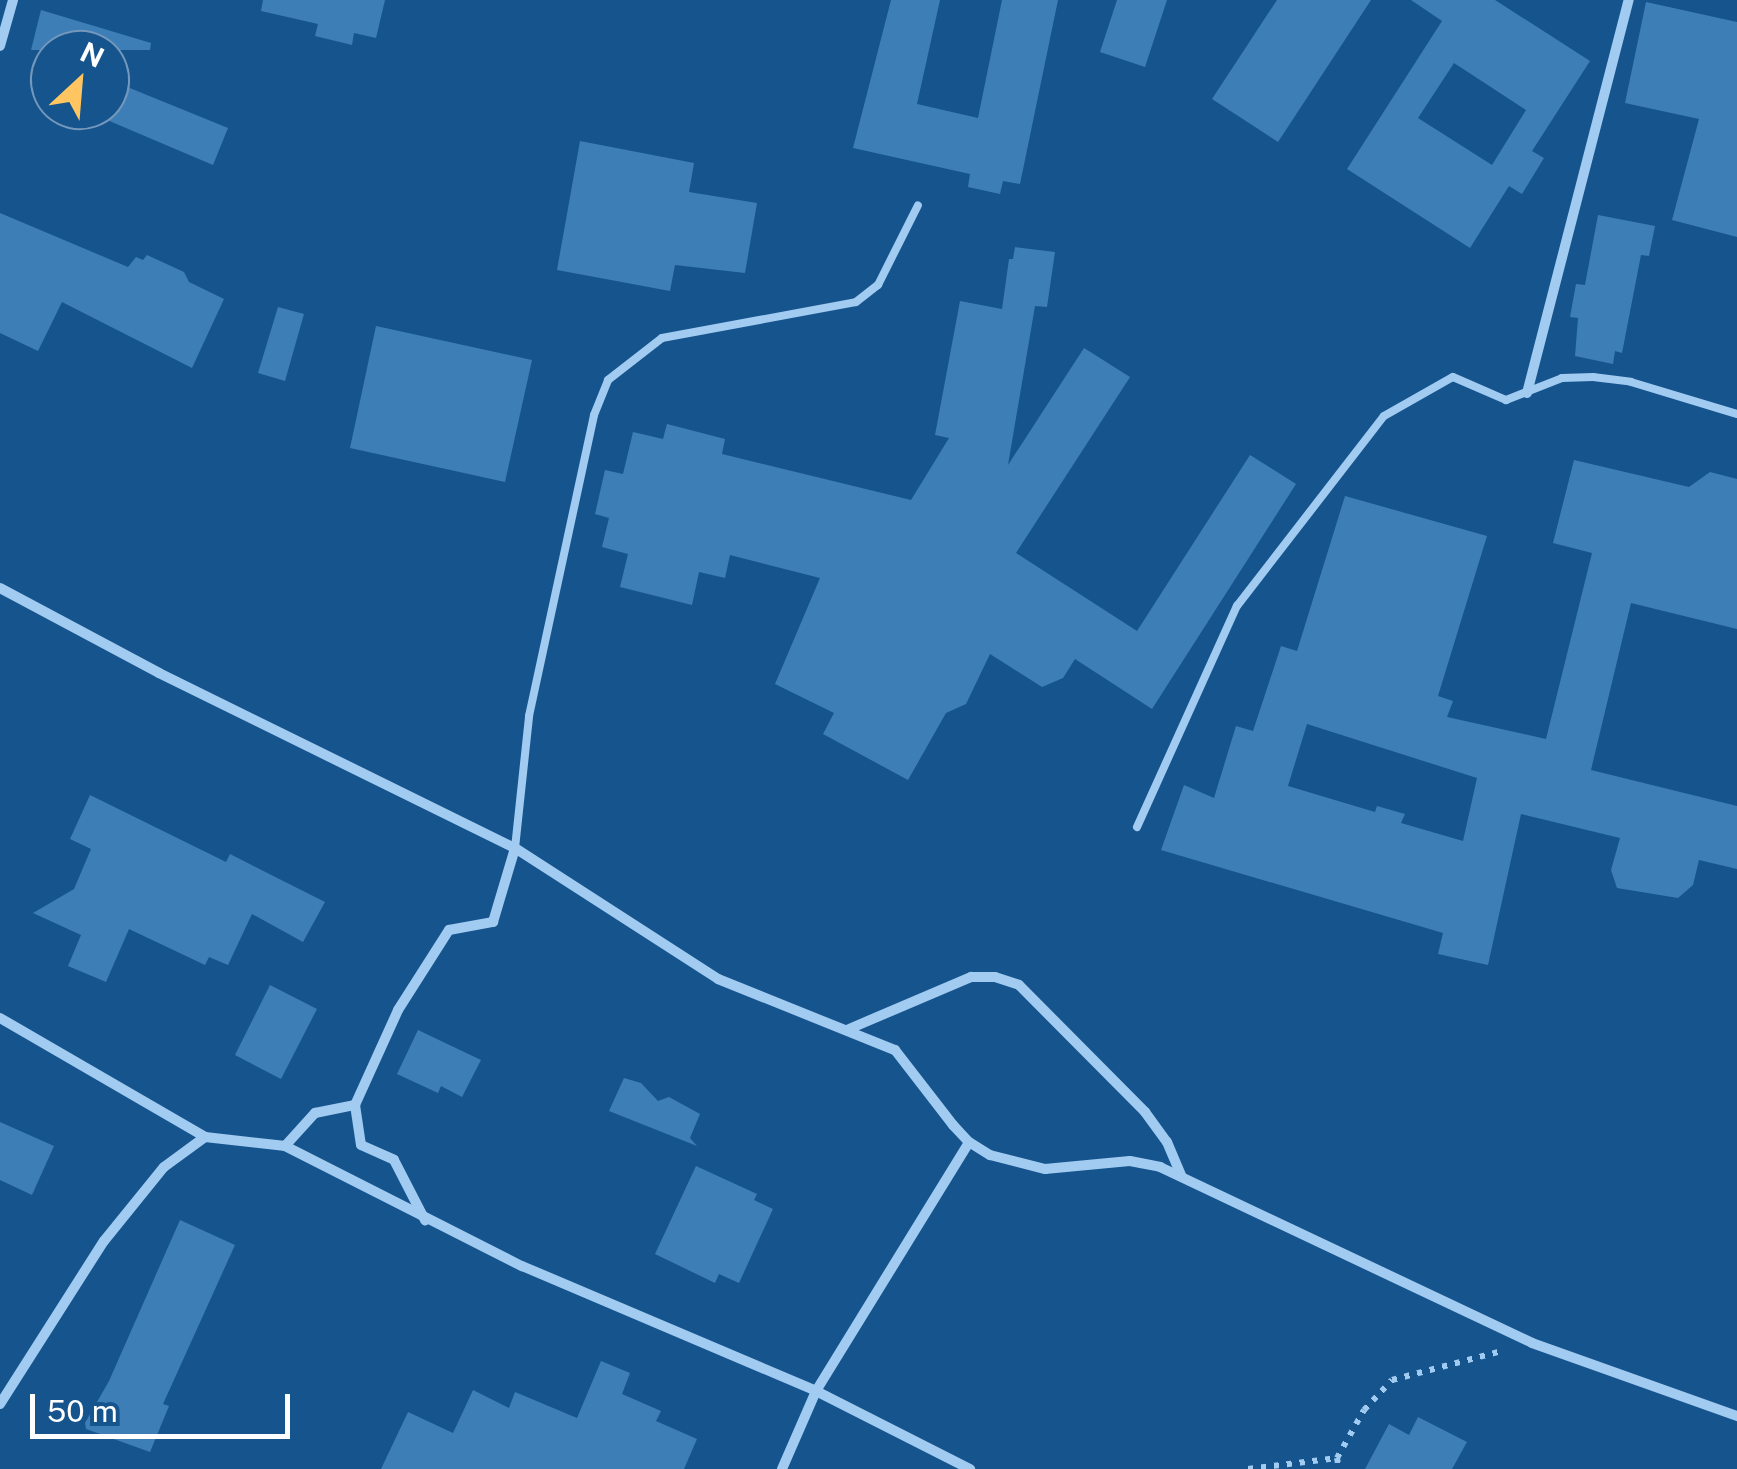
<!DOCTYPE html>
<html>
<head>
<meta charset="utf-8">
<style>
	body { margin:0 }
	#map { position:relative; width:1737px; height:1469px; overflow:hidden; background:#16548e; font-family:"Public Sans",sans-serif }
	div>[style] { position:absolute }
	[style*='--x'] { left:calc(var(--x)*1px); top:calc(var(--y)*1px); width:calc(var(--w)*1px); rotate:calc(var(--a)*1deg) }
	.building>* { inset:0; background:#3e7eb7 }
	.path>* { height:6px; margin-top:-3px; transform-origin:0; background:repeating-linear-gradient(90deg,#a1cbf0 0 5px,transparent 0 13px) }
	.lane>* { height:8px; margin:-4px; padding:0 4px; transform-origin:4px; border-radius:4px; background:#a1cbf0 }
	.street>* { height:10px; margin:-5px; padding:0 5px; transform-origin:5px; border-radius:5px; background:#a1cbf0 }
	span { translate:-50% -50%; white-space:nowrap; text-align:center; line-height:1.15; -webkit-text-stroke:8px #16548e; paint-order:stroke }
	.north { position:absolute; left:30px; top:30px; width:100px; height:100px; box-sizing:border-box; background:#16548e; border:2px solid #7398bb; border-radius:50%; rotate:26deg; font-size:28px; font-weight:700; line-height:40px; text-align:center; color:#fff }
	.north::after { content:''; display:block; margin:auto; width:35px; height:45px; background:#ffc560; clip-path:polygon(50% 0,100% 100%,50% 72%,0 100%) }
	.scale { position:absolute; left:30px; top:1394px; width:260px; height:45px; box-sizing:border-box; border:5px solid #fff; border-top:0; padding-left:12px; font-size:30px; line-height:35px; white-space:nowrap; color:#fff; -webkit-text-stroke:8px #16548e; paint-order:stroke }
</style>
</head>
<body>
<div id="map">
	<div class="building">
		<div style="clip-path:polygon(263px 0,385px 0,376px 38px,354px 33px,352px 45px,315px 36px,318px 24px,261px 11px)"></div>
		<div style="clip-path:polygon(891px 0,940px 0,917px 104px,978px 118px,1002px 0,1058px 0,1020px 184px,1003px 181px,1000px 194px,968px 187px,970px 174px,853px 148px)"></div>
		<div style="clip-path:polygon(1117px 0,1167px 0,1145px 67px,1100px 52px)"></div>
		<div style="clip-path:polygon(1277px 0,1371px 0,1278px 142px,1212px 99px)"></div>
		<div style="clip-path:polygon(evenodd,1411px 0,1495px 0,1590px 61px,1532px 151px,1544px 158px,1522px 194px,1509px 186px,1470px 248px,1347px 169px,1442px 21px,1411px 0,1454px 63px,1526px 110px,1492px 165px,1418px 118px,1454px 63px)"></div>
		<div style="clip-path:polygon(1646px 2px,1737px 22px,1737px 237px,1672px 220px,1699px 119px,1625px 103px)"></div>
		<div style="clip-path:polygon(41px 10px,151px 43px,150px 50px,31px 50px)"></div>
		<div style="clip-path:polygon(115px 82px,228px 128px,213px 165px,100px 117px,103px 110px,110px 110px)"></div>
		<div style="clip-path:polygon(580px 141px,694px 163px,689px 192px,757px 203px,745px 273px,675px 265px,670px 291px,557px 270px)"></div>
		<div style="clip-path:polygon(0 213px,128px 267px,136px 257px,143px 260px,147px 255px,184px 272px,189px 282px,224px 299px,192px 368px,62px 302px,38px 351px,0 333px)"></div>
		<div style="clip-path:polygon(1598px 215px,1655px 226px,1649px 256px,1641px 255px,1622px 353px,1615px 351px,1613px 364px,1575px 356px,1578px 318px,1570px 317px,1576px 284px,1585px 285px)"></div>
		<div style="clip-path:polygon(1015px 247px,1055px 252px,1047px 307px,1035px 306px,1008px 465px,1084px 348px,1130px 377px,1016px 553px,1137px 631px,1250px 455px,1296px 484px,1152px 709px,1075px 659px,1063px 678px,1042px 687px,990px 654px,966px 704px,946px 713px,908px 780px,823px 734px,834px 713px,775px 684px,820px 578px,730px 555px,725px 578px,699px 572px,692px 605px,620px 587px,628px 554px,602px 547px,609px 518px,595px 514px,605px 470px,623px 474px,633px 432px,663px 439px,667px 424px,725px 439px,722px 454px,911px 500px,949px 438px,935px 435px,960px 301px,1002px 309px,1009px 259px,1013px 259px)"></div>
		<div style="clip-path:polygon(278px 307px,304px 314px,285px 381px,258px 373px)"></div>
		<div style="clip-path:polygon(376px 326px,532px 360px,505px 482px,350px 448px)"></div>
		<div style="clip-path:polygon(evenodd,1574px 460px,1689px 487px,1710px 472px,1737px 479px,1737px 629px,1631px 603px,1591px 770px,1737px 806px,1737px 869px,1699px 860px,1693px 885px,1678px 898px,1617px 888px,1611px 870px,1620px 838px,1521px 814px,1488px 965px,1438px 954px,1443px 933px,1161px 850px,1184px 785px,1214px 798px,1236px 726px,1253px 731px,1281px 646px,1297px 651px,1345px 496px,1487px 536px,1438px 696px,1453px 701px,1447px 717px,1546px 739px,1592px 553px,1553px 543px,1574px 460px,1307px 724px,1477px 778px,1463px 841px,1401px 823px,1405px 814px,1377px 806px,1375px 812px,1288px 786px,1307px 724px)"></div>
		<div style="clip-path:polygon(90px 795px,226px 862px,230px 854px,325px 902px,303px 942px,252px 914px,228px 965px,209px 957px,205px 965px,129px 929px,106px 982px,68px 966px,81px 935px,33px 913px,74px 889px,91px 849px,70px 839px)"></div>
		<div style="clip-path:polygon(270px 985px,317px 1009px,281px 1079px,235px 1055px)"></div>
		<div style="clip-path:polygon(418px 1030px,481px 1060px,462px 1097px,441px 1086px,438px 1093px,397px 1074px)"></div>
		<div style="clip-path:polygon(624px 1078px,641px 1083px,658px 1101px,669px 1097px,700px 1114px,690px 1138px,697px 1146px,609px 1111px)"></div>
		<div style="clip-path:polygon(0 1122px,54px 1146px,32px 1195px,0 1180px)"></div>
		<div style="clip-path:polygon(696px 1166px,757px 1194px,754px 1200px,773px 1209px,739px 1283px,719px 1274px,715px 1283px,655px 1254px)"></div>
		<div style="clip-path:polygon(180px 1220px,235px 1245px,163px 1404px,169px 1406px,150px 1452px,86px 1429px,85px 1423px,109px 1381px)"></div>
		<div style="clip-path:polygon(601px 1361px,630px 1373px,622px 1394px,661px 1411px,656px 1421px,697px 1439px,684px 1469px,381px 1469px,408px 1412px,453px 1433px,473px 1390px,509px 1408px,515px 1392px,577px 1418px)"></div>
		<div style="clip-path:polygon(1418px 1417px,1467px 1442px,1452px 1469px,1365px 1469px,1389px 1424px,1409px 1435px)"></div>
	</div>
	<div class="path">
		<div style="--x:1337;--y:1458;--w:11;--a:80"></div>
		<div style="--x:1248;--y:1469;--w:90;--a:-7"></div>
		<div style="--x:1337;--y:1458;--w:55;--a:-60.6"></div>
		<div style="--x:1364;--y:1410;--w:41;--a:-47"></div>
		<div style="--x:1392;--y:1380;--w:114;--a:-14.8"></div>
	</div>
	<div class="lane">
		<div style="--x:1137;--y:827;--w:243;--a:-65.7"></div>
		<div style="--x:1237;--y:606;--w:240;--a:-52.3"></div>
		<div style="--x:1384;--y:416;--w:79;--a:-29.5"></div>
		<div style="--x:1453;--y:377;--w:58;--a:23.5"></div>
		<div style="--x:1506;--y:400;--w:60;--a:-21.4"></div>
		<div style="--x:1562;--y:378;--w:31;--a:-2"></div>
		<div style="--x:1593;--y:377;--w:38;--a:7"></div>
		<div style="--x:1631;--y:382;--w:111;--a:16.8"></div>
		<div style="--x:515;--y:848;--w:133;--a:-83.9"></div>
		<div style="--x:529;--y:716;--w:308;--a:-77.8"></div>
		<div style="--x:594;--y:415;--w:38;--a:-68"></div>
		<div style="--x:608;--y:380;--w:68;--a:-37.9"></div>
		<div style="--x:662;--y:338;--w:197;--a:-10.5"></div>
		<div style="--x:856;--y:302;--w:28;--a:-38"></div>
		<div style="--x:878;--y:285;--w:89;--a:-63.4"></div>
	</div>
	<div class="street">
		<div style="--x:0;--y:46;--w:48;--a:-74.2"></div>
		<div style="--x:1527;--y:393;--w:406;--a:-75.5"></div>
		<div style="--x:0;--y:588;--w:180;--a:28.1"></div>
		<div style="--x:159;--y:673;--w:397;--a:26.2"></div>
		<div style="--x:515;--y:848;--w:242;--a:32.8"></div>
		<div style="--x:718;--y:979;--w:191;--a:21.9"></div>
		<div style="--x:895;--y:1050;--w:95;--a:52.3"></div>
		<div style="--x:953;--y:1125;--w:23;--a:47"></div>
		<div style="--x:969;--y:1142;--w:25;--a:32"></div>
		<div style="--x:990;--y:1155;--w:57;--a:14.3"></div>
		<div style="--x:1045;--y:1169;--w:85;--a:-5.4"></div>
		<div style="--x:1130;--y:1161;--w:31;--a:11"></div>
		<div style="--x:1160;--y:1167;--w:412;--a:25.3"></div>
		<div style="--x:1532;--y:1343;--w:218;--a:19.6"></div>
		<div style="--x:0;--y:1018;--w:237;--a:30.1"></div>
		<div style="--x:849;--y:1029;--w:133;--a:-23.1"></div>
		<div style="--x:971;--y:977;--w:24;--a:0"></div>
		<div style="--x:995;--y:977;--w:25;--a:18"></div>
		<div style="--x:1019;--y:985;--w:179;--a:45.2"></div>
		<div style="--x:1145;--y:1112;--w:37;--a:54"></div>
		<div style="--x:1167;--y:1142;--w:36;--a:67"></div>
		<div style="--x:355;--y:1105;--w:40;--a:81.5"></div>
		<div style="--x:361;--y:1145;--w:36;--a:24"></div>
		<div style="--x:394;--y:1160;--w:68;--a:62.7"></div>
		<div style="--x:285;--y:1146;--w:266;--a:26.9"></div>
		<div style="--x:522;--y:1266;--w:319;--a:23"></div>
		<div style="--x:816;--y:1391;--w:173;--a:26.9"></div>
		<div style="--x:0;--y:1404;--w:193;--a:-57.5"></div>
		<div style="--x:104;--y:1241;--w:95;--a:-51"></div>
		<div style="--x:164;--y:1167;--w:51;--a:-36.2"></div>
		<div style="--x:205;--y:1137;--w:81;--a:6.4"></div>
		<div style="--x:285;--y:1146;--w:45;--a:-47.7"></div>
		<div style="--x:315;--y:1113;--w:41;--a:-11.3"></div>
		<div style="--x:355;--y:1105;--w:104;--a:-65.6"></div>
		<div style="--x:398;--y:1010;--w:95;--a:-57.5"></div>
		<div style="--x:449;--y:930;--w:45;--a:-10.3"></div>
		<div style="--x:493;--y:922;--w:77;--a:-73.4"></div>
		<div style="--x:782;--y:1469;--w:85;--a:-66.4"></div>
		<div style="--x:816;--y:1391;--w:292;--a:-58.4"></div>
	</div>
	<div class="north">N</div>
	<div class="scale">50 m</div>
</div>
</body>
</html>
